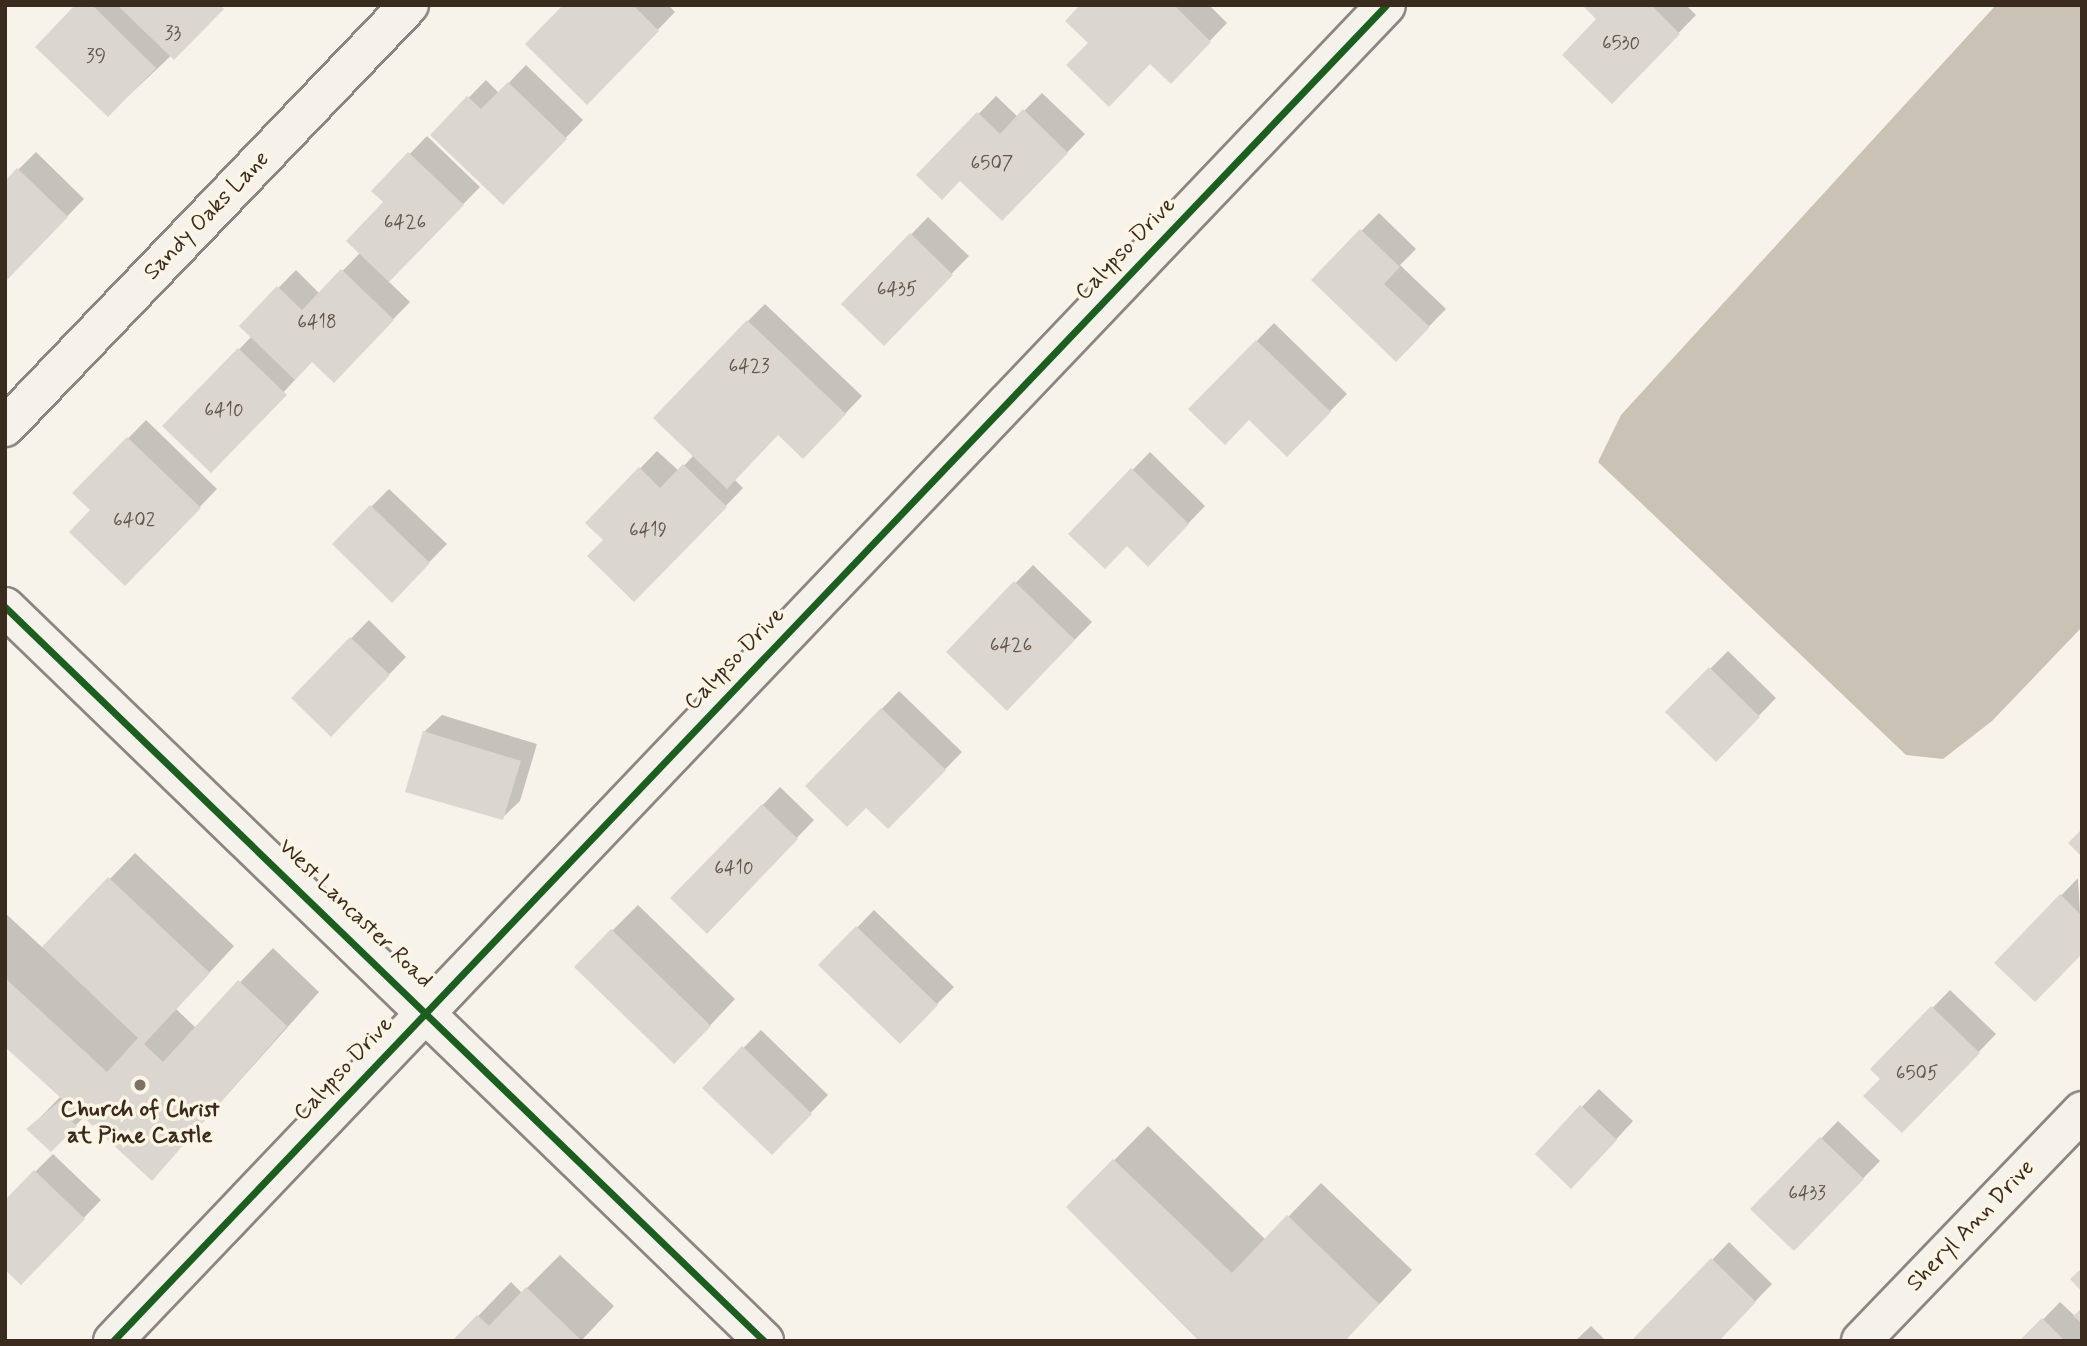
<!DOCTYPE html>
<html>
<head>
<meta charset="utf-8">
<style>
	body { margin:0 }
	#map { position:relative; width:2087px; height:1346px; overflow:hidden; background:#f7f3ea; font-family:Mynerve,sans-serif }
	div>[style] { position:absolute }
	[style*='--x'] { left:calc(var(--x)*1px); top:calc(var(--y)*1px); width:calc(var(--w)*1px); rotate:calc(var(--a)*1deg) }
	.water>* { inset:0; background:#cac2b5 }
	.shadow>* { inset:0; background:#0003 }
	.building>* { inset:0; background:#dbd7d0 }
	.roads { filter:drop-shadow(2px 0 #8b867f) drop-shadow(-2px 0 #8b867f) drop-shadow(0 2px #8b867f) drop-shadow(0 -2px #8b867f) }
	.minor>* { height:38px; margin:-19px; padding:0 19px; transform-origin:19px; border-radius:19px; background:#f5f2ec }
	.cycleway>* { height:7px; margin:-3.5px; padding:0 3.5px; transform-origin:3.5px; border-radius:3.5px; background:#1b5e20 }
	.dots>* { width:19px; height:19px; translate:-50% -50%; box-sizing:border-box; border:4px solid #fcf5e5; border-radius:50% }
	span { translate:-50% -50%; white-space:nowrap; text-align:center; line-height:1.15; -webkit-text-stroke:7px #fcf5e5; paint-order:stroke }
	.number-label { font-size:19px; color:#63554a }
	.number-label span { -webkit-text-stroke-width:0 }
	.street-label { font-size:23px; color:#3b2a1e }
	.poi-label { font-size:23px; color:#3b2a1e; font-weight:700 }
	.frame { position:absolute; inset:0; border:7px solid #3b2a1e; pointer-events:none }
</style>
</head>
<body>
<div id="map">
	<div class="water">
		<div style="clip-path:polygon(1996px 5px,2082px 5px,2082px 627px,1992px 721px,1943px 759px,1906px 755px,1598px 462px,1621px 415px)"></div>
	</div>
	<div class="shadow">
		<div style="clip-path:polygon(78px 5px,225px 5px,108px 115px)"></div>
		<div style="clip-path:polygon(565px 5px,668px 5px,675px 12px,587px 103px)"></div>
		<div style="clip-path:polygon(1083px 5px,1209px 5px,1227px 23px,1171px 81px,1151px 62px,1090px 43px)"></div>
		<div style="clip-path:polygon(1584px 5px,1686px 5px,1696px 15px,1612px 101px,1599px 19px)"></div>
		<div style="clip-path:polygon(526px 65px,583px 120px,503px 203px,432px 135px,486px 80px,499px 93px)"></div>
		<div style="clip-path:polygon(1042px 93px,1085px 134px,1002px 219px,961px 179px,919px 175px,996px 96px,1018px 117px)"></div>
		<div style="clip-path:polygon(427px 136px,480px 187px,388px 281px,410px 302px,334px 380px,313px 360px,228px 453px,165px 426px,252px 336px,241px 326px,296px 270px,320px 294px,361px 252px,386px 202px,374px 191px)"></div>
		<div style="clip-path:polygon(36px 152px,84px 199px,5px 280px,5px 183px)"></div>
		<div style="clip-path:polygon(1379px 213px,1416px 249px,1400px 265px,1446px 309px,1396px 360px,1313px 280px)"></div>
		<div style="clip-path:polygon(928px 217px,969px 256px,884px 343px,844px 304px)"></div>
		<div style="clip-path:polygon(765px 304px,862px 396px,821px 439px,779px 433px,734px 479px,743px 488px,652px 583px,587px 523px,657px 451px,679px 471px,694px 455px,748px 321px)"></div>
		<div style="clip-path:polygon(1274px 323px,1347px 394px,1287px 455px,1249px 418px,1191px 409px)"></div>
		<div style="clip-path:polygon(146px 420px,217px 489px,143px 566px,75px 493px)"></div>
		<div style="clip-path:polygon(1150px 452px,1205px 506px,1148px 565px,1127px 544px,1070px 534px)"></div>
		<div style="clip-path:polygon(389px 489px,447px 544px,392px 600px,334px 544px)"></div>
		<div style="clip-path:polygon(1033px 565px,1092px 622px,1007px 709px,949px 652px)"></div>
		<div style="clip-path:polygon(369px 620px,406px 657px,331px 734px,293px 698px)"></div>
		<div style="clip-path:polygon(1728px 651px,1776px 698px,1716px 760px,1667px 712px)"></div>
		<div style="clip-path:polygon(899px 691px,962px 752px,888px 827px,866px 805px,808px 786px)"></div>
		<div style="clip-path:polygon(442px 715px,537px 744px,520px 801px,502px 818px,424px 732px)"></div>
		<div style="clip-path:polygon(780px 787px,814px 820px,724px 914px,673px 898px)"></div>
		<div style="clip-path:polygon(135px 853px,234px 946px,176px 1009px,196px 1028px,273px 948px,319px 992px,152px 1179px,85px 1116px,51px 1150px,29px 1129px,61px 1096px,5px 1044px,5px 913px,43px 948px)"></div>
		<div style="clip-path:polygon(2078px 878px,2082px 952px,1996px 963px)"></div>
		<div style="clip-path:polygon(638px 905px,735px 999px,700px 1036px,612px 931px)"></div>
		<div style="clip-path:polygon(874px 910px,954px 987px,900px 1041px,821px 965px)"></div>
		<div style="clip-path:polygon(1950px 990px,1996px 1034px,1919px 1114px,1873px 1069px)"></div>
		<div style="clip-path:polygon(761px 1030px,828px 1095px,772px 1153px,704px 1088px)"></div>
		<div style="clip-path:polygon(1599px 1089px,1633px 1121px,1589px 1169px,1537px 1154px)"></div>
		<div style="clip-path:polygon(1838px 1121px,1880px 1161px,1794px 1249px,1753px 1209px)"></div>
		<div style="clip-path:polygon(1148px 1126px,1266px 1240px,1321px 1183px,1412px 1270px,1344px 1341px,1068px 1207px)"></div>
		<div style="clip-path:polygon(53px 1154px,101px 1200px,21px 1283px,5px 1202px)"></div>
		<div style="clip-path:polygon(1729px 1242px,1772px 1284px,1717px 1341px,1712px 1260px)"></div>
		<div style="clip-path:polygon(560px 1255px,614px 1306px,581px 1341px,454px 1341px,511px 1282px,522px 1293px)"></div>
		<div style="clip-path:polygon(2060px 1302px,2075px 1316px,2082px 1310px,2082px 1341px,2022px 1341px)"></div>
		<div style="clip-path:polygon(1591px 1326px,1606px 1341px,1575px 1341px)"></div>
	</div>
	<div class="building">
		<div style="clip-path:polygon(75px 5px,92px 5px,156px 68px,108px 117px,35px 47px)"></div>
		<div style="clip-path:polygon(117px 5px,220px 5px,224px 9px,174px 60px)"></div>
		<div style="clip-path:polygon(563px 5px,633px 5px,659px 31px,587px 105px,525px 44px)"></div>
		<div style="clip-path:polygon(1080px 5px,1174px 5px,1211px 42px,1171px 84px,1150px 64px,1109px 107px,1066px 65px,1088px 43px,1065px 21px)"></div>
		<div style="clip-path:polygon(1582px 5px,1651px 5px,1680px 34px,1612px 104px,1562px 55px,1596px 19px)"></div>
		<div style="clip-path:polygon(508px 82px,567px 139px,503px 205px,430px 135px,467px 96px,481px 109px)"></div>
		<div style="clip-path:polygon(1023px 109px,1068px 153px,1002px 221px,960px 181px,942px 200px,916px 175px,977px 112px,1000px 134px)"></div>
		<div style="clip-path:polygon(408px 152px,464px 205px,389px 282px,346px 241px,383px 202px,371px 191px)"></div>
		<div style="clip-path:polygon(17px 168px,68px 217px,5px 282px,5px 181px)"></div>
		<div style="clip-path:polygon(1360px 229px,1400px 267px,1384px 284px,1430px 327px,1396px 362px,1311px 280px)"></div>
		<div style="clip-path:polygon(910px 233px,953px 275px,884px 346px,841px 304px)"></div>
		<div style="clip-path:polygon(341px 269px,394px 320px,334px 383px,312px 362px,295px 380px,239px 326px,277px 286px,302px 310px)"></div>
		<div style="clip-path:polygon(747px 320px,846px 414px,803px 459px,778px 435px,727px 489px,653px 418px)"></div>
		<div style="clip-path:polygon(1256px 340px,1331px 412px,1287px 457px,1249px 420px,1225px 445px,1188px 409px)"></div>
		<div style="clip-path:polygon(238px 348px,287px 395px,211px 473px,162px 426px)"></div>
		<div style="clip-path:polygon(127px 437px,201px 508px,125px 586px,69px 532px,90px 510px,72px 493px)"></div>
		<div style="clip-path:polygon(683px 464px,727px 507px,634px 602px,587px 556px,603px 540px,585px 523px,639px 467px,660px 488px)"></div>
		<div style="clip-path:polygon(1131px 468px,1189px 524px,1148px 567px,1127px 546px,1105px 569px,1068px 534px)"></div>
		<div style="clip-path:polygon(370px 505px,430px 563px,392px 603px,332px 544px)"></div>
		<div style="clip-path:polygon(1014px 581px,1075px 640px,1007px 711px,946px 652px)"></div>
		<div style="clip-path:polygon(350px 637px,390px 675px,331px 737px,291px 698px)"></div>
		<div style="clip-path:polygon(1709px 667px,1760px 717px,1716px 762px,1665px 712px)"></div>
		<div style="clip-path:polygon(881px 708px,946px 770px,888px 829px,866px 808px,847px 827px,805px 786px)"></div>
		<div style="clip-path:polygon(423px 731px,521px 761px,503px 820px,405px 792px)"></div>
		<div style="clip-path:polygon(762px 804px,798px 839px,707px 934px,670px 898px)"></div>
		<div style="clip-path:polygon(2082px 829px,2082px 857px,2068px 843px)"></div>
		<div style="clip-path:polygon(108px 877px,210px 973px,144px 1044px,163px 1062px,238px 980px,287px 1026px,152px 1181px,80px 1114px,72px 1122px,77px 1126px,51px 1152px,26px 1129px,62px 1099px,5px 1047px,5px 978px,107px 1072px,138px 1038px,42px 947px)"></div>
		<div style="clip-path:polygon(2060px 894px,2082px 916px,2082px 954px,2035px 1002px,1994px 963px)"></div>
		<div style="clip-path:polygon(856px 926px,938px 1005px,900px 1044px,818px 965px)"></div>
		<div style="clip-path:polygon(611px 929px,711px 1026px,674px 1064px,574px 967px)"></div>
		<div style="clip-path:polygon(1931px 1006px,1980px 1053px,1902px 1133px,1863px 1096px,1880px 1079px,1870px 1069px)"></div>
		<div style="clip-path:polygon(742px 1046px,812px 1114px,772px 1155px,702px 1088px)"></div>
		<div style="clip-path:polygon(1580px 1105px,1617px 1140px,1571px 1189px,1535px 1154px)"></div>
		<div style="clip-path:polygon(1820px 1137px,1864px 1179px,1794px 1251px,1750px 1209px)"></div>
		<div style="clip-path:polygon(1113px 1159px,1232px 1273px,1287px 1215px,1379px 1304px,1345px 1341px,1199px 1341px,1066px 1207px)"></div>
		<div style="clip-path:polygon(34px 1170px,85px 1219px,21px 1285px,5px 1270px,5px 1200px)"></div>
		<div style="clip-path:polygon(1711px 1258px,1756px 1302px,1719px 1341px,1631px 1341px)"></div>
		<div style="clip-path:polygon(2082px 1268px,2082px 1292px,2070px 1279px)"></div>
		<div style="clip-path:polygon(526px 1287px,582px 1341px,452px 1341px,477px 1315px,489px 1326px)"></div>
		<div style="clip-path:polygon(2082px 1308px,2082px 1324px,2073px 1316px)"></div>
		<div style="clip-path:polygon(2042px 1318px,2065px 1341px,2019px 1341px)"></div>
	</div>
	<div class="roads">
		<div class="minor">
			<div style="--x:5;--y:427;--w:584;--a:-46.25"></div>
			<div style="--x:5;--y:607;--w:1056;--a:44.04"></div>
			<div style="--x:113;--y:1341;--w:1845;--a:-46.38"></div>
			<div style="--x:1861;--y:1341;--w:319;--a:-46.1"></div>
		</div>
	</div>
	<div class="cycleway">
		<div style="--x:5;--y:607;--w:1056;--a:44.04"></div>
		<div style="--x:113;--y:1341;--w:1845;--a:-46.38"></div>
	</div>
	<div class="dots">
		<div style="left:140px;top:1085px;background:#7d7065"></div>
	</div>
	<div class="number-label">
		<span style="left:173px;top:34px">33</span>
		<span style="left:1621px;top:44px">6530</span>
		<span style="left:96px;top:57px">39</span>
		<span style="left:992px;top:164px">6507</span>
		<span style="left:405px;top:223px">6426</span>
		<span style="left:897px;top:290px">6435</span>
		<span style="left:317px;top:323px">6418</span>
		<span style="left:749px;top:367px">6423</span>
		<span style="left:224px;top:411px">6410</span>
		<span style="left:134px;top:521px">6402</span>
		<span style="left:648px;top:531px">6419</span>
		<span style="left:1011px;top:646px">6426</span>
		<span style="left:734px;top:869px">6410</span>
		<span style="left:1917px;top:1074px">6505</span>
		<span style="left:1807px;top:1194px">6433</span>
	</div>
	<div class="street-label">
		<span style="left:207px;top:216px;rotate:-46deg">Sandy Oaks Lane</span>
		<span style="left:1126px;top:249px;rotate:-46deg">Calypso Drive</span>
		<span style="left:735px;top:659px;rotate:-46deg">Calypso Drive</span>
		<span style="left:355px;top:914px;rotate:44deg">West Lancaster Road</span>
		<span style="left:344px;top:1069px;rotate:-47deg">Calypso Drive</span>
		<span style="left:1971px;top:1226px;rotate:-46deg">Sheryl Ann Drive</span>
	</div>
	<div class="poi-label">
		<span style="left:140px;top:1123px">Church of Christ<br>at Pine Castle</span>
	</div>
	<div class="frame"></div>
</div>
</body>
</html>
